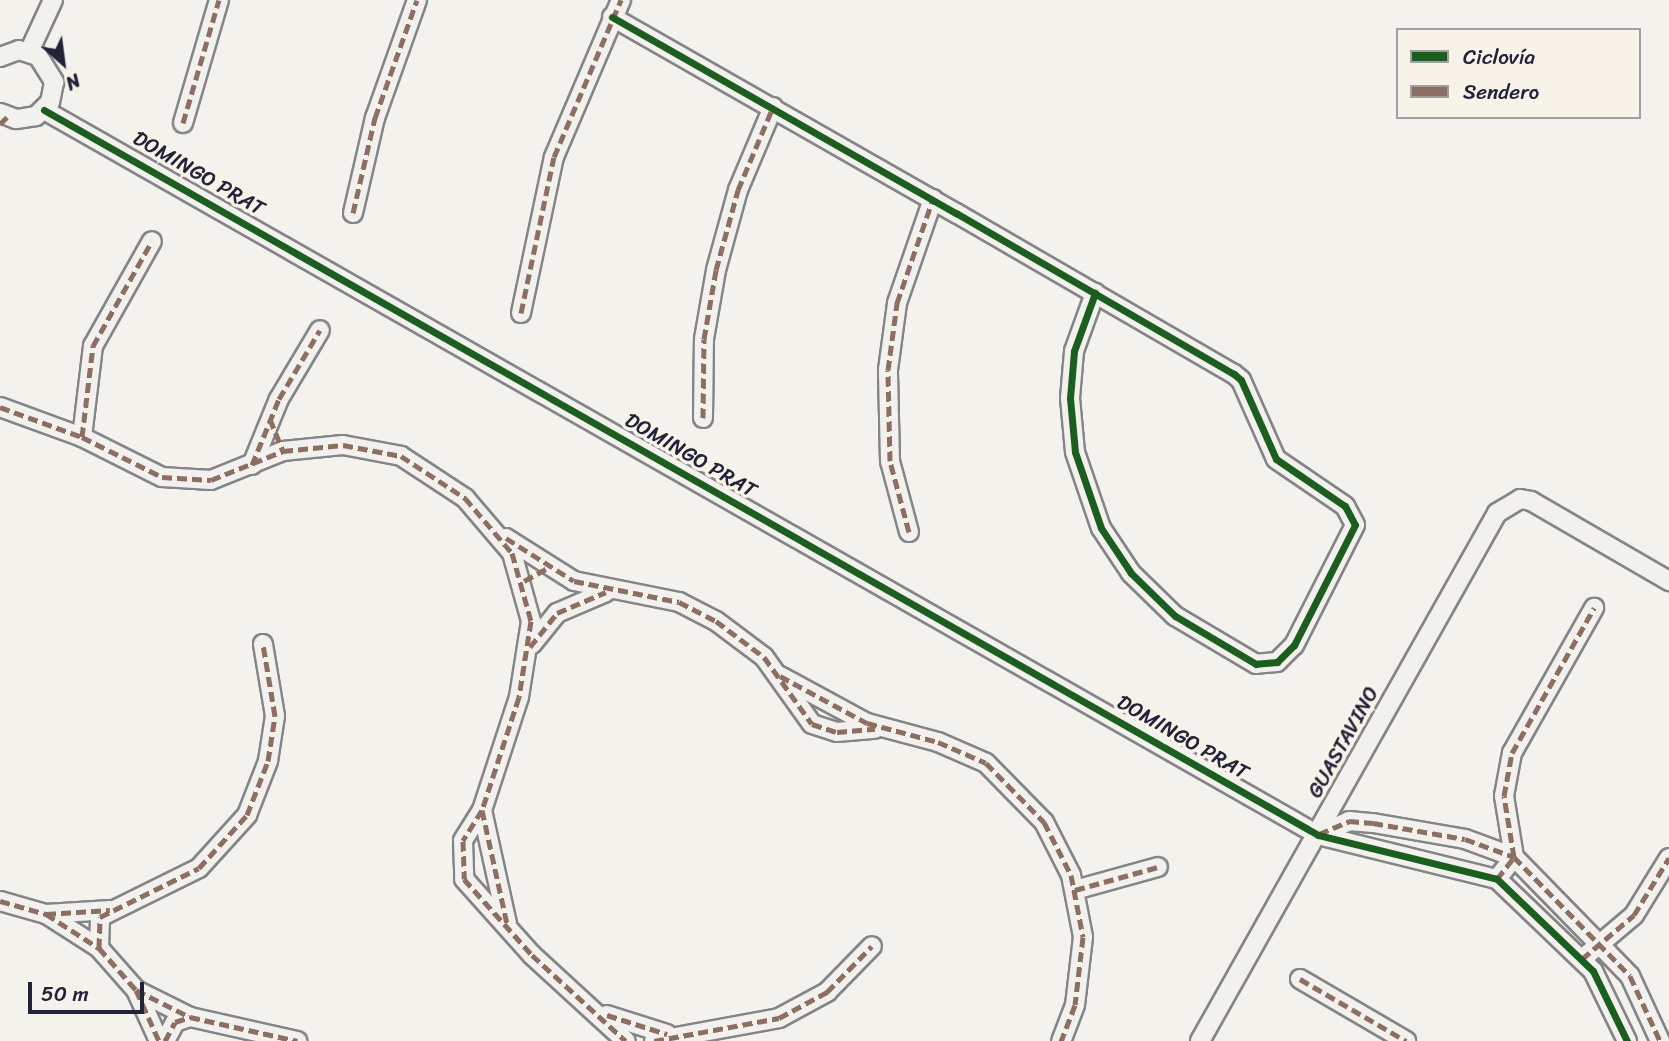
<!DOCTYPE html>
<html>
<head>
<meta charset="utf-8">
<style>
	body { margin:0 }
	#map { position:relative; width:1669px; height:1041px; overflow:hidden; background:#f4f2ec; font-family:Sriracha,sans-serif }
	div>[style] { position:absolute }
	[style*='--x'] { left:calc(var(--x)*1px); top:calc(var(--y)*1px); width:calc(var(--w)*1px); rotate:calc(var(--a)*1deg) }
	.roads { filter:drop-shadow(2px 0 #858486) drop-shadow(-2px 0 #858486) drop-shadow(0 2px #858486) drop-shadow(0 -2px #858486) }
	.street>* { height:18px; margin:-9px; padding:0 9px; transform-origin:9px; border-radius:9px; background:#f2f1ed }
	.quiet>* { height:5px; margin-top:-2.5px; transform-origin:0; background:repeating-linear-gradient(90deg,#8d6e63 0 10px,transparent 0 15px) }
	.cycleway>* { height:7px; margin:-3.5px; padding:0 3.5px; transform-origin:3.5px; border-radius:3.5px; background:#1b5e20 }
	span { translate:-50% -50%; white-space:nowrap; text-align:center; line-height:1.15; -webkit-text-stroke:7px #f7f3e8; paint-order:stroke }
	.street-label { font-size:21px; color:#22223b }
	.legend { position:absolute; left:1396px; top:28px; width:245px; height:91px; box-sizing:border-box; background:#f7f3e8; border:2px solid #a29fa3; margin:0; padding:9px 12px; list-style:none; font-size:21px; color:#22223b }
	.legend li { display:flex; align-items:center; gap:14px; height:35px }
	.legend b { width:35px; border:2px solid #a29fa3 }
	.north { position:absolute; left:28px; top:28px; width:70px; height:70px; -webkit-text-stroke:5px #f7f3e8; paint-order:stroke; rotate:152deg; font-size:19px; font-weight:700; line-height:28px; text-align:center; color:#22223b }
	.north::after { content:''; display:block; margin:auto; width:24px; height:32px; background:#22223b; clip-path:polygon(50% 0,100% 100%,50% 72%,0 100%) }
	.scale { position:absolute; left:28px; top:982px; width:116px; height:32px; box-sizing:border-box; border:4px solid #22223b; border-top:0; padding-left:9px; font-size:21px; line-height:24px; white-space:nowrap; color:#22223b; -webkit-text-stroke:5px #f7f3e8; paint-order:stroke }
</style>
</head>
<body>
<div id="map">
	<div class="roads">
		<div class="street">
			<div style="--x:612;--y:17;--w:396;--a:29.7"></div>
			<div style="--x:956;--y:213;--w:321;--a:30.1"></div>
			<div style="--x:1234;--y:374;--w:9;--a:41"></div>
			<div style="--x:1241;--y:380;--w:86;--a:66.1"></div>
			<div style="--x:1276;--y:459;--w:83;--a:34.3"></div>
			<div style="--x:1345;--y:506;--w:21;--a:62"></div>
			<div style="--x:1355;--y:525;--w:135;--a:116.9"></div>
			<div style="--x:1294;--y:645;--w:24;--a:135"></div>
			<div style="--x:1277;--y:662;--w:21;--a:175"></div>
			<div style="--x:1256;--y:664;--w:94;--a:-149.3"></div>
			<div style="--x:1175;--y:616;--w:62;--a:-135.7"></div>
			<div style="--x:1131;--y:573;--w:54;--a:-123.7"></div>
			<div style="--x:1101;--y:528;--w:80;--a:-108.9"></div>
			<div style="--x:1075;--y:452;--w:54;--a:-95.3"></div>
			<div style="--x:1070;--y:398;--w:47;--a:-85.1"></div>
			<div style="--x:1074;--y:351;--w:62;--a:-70.1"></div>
			<div style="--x:29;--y:52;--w:57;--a:-65.2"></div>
			<div style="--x:0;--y:57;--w:20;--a:-20"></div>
			<div style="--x:19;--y:50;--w:20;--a:18"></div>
			<div style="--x:38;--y:56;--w:31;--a:58"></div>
			<div style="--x:54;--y:82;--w:20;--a:101"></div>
			<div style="--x:50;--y:102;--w:20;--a:135"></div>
			<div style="--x:36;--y:116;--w:20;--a:171"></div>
			<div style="--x:16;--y:119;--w:17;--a:-159"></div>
			<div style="--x:44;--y:110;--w:1466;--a:29.64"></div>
			<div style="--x:1318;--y:835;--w:184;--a:13.8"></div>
			<div style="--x:1497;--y:879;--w:133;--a:43.8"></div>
			<div style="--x:1593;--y:971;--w:78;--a:64.1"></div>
			<div style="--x:183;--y:123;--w:128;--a:-73.7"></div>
			<div style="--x:353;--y:213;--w:98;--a:-77"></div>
			<div style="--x:375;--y:118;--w:125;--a:-70.4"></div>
			<div style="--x:521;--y:313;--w:159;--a:-78.1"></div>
			<div style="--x:554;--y:157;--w:171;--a:-66.9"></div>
			<div style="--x:0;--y:407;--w:87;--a:20.1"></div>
			<div style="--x:82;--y:437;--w:89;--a:26.6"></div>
			<div style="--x:162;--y:477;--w:49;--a:3.5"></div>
			<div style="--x:211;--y:480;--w:78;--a:-21.9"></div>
			<div style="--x:283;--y:451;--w:60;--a:-5.7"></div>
			<div style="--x:343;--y:445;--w:59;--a:10.7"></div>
			<div style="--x:401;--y:456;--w:77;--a:33.3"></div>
			<div style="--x:465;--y:498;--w:72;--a:49.5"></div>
			<div style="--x:512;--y:553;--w:71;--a:74.4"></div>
			<div style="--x:531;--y:621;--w:77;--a:99"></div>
			<div style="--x:519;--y:697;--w:119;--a:108.1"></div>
			<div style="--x:482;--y:810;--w:36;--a:122"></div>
			<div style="--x:463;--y:841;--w:38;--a:88"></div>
			<div style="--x:464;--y:879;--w:102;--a:48.2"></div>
			<div style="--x:532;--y:955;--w:127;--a:42.5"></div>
			<div style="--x:703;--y:418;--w:79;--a:-89.3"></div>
			<div style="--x:704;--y:339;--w:70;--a:-80.1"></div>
			<div style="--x:716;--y:270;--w:83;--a:-74.6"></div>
			<div style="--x:738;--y:190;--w:90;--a:-67.1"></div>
			<div style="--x:82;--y:437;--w:92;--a:-83.1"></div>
			<div style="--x:93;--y:346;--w:120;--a:-60.7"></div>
			<div style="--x:252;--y:465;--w:71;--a:-67.8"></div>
			<div style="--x:279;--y:399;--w:80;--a:-59.3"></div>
			<div style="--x:909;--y:532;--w:73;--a:-105"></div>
			<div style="--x:890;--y:461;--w:91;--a:-91.3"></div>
			<div style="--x:888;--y:370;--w:68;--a:-82.3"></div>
			<div style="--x:897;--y:303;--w:110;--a:-70.9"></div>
			<div style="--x:506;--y:538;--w:80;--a:32.3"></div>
			<div style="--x:574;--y:581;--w:107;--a:11.3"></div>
			<div style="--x:679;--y:602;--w:42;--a:27.2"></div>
			<div style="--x:716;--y:621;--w:60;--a:36.9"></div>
			<div style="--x:764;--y:657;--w:82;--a:54.4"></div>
			<div style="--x:812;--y:724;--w:26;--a:18"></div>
			<div style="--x:837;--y:732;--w:38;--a:-5"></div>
			<div style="--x:532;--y:644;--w:40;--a:-51"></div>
			<div style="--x:557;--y:613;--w:53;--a:-23.2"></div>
			<div style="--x:780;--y:676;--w:99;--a:28.4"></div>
			<div style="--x:867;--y:723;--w:73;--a:15"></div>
			<div style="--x:938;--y:742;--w:52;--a:23.6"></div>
			<div style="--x:986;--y:763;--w:83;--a:45.5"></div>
			<div style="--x:1044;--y:822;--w:59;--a:63"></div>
			<div style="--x:1071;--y:875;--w:63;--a:79"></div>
			<div style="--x:1083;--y:937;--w:68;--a:96.7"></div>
			<div style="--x:1075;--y:1005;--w:39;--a:111"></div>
			<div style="--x:482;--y:810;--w:117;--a:77.6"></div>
			<div style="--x:1318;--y:835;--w:34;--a:-24"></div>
			<div style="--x:1349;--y:821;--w:24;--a:5"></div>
			<div style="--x:1373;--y:823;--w:93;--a:9.9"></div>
			<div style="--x:1465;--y:839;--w:52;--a:20.2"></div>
			<div style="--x:1514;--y:857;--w:166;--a:45.7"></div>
			<div style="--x:1630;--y:976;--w:72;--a:65.2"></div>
			<div style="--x:1497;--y:879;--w:28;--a:-52"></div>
			<div style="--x:1514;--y:857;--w:62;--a:-99.3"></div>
			<div style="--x:1504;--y:796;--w:44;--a:-79.5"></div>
			<div style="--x:1512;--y:753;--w:167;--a:-60.5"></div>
			<div style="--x:1075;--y:890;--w:86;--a:-15.5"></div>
			<div style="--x:0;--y:901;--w:48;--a:15.8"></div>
			<div style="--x:46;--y:914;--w:63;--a:32.7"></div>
			<div style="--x:99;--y:948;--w:56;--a:48.6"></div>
			<div style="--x:136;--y:990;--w:56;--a:65.7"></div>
			<div style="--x:46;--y:914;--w:64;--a:-3.6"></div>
			<div style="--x:99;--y:948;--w:31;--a:-88"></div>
			<div style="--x:100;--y:917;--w:110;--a:-26.3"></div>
			<div style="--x:199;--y:868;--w:72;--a:-47.8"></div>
			<div style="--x:247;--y:815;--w:58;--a:-68.7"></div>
			<div style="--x:268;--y:761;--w:46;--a:-81.2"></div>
			<div style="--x:275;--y:716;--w:73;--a:-99.5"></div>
			<div style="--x:1582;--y:959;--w:68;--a:-40.2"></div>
			<div style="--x:1634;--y:915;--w:67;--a:-58.4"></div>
			<div style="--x:1300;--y:979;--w:123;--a:30.3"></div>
			<div style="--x:136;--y:990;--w:60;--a:26.6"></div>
			<div style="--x:607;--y:1015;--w:63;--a:17.6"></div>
			<div style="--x:165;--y:1041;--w:21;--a:-62"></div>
			<div style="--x:175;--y:1022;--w:16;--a:-18"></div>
			<div style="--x:190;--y:1017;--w:110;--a:12.6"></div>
			<div style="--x:654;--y:1041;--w:127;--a:-10.4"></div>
			<div style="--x:779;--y:1018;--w:55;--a:-28.4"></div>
			<div style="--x:827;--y:992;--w:64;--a:-45.6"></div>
			<div style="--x:1200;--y:1041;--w:606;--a:-60.64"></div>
			<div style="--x:1497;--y:513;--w:27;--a:-31"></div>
			<div style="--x:1520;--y:499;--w:11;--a:10"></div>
			<div style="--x:1531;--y:501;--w:160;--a:30.1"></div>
		</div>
	</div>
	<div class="quiet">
		<div style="--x:183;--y:123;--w:128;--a:-73.7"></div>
		<div style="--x:0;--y:124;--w:10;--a:-45"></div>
		<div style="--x:353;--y:213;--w:98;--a:-77"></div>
		<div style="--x:375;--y:118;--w:125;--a:-70.4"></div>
		<div style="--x:521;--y:313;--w:159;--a:-78.1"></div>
		<div style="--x:554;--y:157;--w:171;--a:-66.9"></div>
		<div style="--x:0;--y:407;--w:87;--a:20.1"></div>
		<div style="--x:82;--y:437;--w:89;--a:26.6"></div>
		<div style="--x:162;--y:477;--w:49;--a:3.5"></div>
		<div style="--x:211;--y:480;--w:78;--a:-21.9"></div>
		<div style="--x:283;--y:451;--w:60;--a:-5.7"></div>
		<div style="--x:343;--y:445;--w:59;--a:10.7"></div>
		<div style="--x:401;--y:456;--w:77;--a:33.3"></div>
		<div style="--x:465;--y:498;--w:72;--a:49.5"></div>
		<div style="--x:512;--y:553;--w:71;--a:74.4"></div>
		<div style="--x:531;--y:621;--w:77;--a:99"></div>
		<div style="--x:519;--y:697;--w:119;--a:108.1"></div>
		<div style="--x:482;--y:810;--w:36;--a:122"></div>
		<div style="--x:463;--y:841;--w:38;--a:88"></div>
		<div style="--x:464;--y:879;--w:102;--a:48.2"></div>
		<div style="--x:532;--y:955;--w:127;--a:42.5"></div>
		<div style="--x:703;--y:418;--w:79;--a:-89.3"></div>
		<div style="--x:704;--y:339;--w:70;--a:-80.1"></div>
		<div style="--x:716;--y:270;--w:83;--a:-74.6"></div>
		<div style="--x:738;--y:190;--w:90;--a:-67.1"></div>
		<div style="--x:270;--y:419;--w:35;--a:68"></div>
		<div style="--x:82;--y:437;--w:92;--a:-83.1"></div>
		<div style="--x:93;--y:346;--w:120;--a:-60.7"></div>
		<div style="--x:252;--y:465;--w:71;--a:-67.8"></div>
		<div style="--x:279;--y:399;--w:80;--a:-59.3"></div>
		<div style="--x:909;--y:532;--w:73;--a:-105"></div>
		<div style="--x:890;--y:461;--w:91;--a:-91.3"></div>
		<div style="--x:888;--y:370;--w:68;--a:-82.3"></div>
		<div style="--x:897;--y:303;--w:110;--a:-70.9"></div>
		<div style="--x:506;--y:538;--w:80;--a:32.3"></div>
		<div style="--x:574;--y:581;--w:107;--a:11.3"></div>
		<div style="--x:679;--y:602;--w:42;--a:27.2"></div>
		<div style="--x:716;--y:621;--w:60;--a:36.9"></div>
		<div style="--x:764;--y:657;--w:82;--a:54.4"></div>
		<div style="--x:812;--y:724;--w:26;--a:18"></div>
		<div style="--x:837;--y:732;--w:38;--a:-5"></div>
		<div style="--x:524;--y:581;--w:29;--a:-29"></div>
		<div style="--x:530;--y:647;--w:43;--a:-51.5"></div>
		<div style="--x:557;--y:613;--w:53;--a:-23.2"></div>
		<div style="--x:780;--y:676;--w:99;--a:28.4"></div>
		<div style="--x:867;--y:723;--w:73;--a:15"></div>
		<div style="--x:938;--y:742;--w:52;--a:23.6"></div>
		<div style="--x:986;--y:763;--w:83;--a:45.5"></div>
		<div style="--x:1044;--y:822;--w:59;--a:63"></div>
		<div style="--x:1071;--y:875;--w:63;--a:79"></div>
		<div style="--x:1083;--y:937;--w:68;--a:96.7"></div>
		<div style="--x:1075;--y:1005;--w:39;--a:111"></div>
		<div style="--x:482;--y:810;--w:117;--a:77.6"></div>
		<div style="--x:1319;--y:834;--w:33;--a:-23"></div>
		<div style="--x:1349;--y:821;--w:24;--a:5"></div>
		<div style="--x:1373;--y:823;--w:93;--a:9.9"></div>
		<div style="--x:1465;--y:839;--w:52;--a:20.2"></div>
		<div style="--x:1514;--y:857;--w:166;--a:45.7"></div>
		<div style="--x:1630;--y:976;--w:72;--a:65.2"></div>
		<div style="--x:1497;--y:879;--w:28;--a:-52"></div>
		<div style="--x:1514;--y:857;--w:62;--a:-99.3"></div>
		<div style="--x:1504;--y:796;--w:44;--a:-79.5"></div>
		<div style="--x:1512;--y:753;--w:167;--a:-60.5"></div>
		<div style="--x:1075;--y:890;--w:86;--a:-15.5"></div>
		<div style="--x:0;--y:901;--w:48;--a:15.8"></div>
		<div style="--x:46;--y:914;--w:63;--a:32.7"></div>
		<div style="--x:99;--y:948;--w:56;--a:48.6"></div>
		<div style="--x:136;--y:990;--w:56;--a:65.7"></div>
		<div style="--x:46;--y:914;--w:64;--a:-3.6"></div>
		<div style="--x:99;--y:948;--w:31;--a:-88"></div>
		<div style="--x:100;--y:917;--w:110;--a:-26.3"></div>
		<div style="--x:199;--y:868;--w:72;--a:-47.8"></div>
		<div style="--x:247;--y:815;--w:58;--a:-68.7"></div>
		<div style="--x:268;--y:761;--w:46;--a:-81.2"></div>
		<div style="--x:275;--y:716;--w:73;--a:-99.5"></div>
		<div style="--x:1582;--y:959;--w:68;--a:-40.2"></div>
		<div style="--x:1634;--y:915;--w:67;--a:-58.4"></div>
		<div style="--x:1300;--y:979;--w:123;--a:30.3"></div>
		<div style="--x:136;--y:990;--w:60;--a:26.6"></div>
		<div style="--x:607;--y:1015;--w:63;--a:17.6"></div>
		<div style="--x:165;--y:1041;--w:21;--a:-62"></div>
		<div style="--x:175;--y:1022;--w:16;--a:-18"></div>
		<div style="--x:190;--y:1017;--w:110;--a:12.6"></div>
		<div style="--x:654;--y:1041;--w:127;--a:-10.4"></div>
		<div style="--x:779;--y:1018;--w:55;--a:-28.4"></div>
		<div style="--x:827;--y:992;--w:64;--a:-45.6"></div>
	</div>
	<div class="cycleway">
		<div style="--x:612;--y:17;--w:396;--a:29.7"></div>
		<div style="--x:956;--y:213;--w:321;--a:30.1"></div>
		<div style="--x:1234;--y:374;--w:9;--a:41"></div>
		<div style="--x:1241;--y:380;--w:86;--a:66.1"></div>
		<div style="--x:1276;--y:459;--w:83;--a:34.3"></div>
		<div style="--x:1345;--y:506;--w:21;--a:62"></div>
		<div style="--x:1355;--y:525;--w:135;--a:116.9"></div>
		<div style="--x:1294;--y:645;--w:24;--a:135"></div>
		<div style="--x:1277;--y:662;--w:21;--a:175"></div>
		<div style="--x:1256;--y:664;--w:94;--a:-149.3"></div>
		<div style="--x:1175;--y:616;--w:62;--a:-135.7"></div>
		<div style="--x:1131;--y:573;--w:54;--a:-123.7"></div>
		<div style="--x:1101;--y:528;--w:80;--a:-108.9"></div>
		<div style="--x:1075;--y:452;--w:54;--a:-95.3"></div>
		<div style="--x:1070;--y:398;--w:47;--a:-85.1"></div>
		<div style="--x:1074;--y:351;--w:62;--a:-70.1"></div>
		<div style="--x:44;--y:110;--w:1466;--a:29.64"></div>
		<div style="--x:1318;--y:835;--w:184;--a:13.8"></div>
		<div style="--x:1497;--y:879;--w:133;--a:43.8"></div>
		<div style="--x:1593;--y:971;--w:78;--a:64.1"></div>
	</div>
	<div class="street-label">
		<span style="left:199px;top:173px;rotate:30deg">DOMINGO PRAT</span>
		<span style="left:691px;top:455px;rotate:30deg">DOMINGO PRAT</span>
		<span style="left:1183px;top:737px;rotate:30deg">DOMINGO PRAT</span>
		<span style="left:1343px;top:742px;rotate:-61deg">GUASTAVINO</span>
	</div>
	<ul class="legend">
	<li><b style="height:9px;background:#1b5e20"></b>Ciclovía</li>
	<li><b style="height:9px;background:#8d6e63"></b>Sendero</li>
	</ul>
	<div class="north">N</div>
	<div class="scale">50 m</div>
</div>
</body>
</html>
